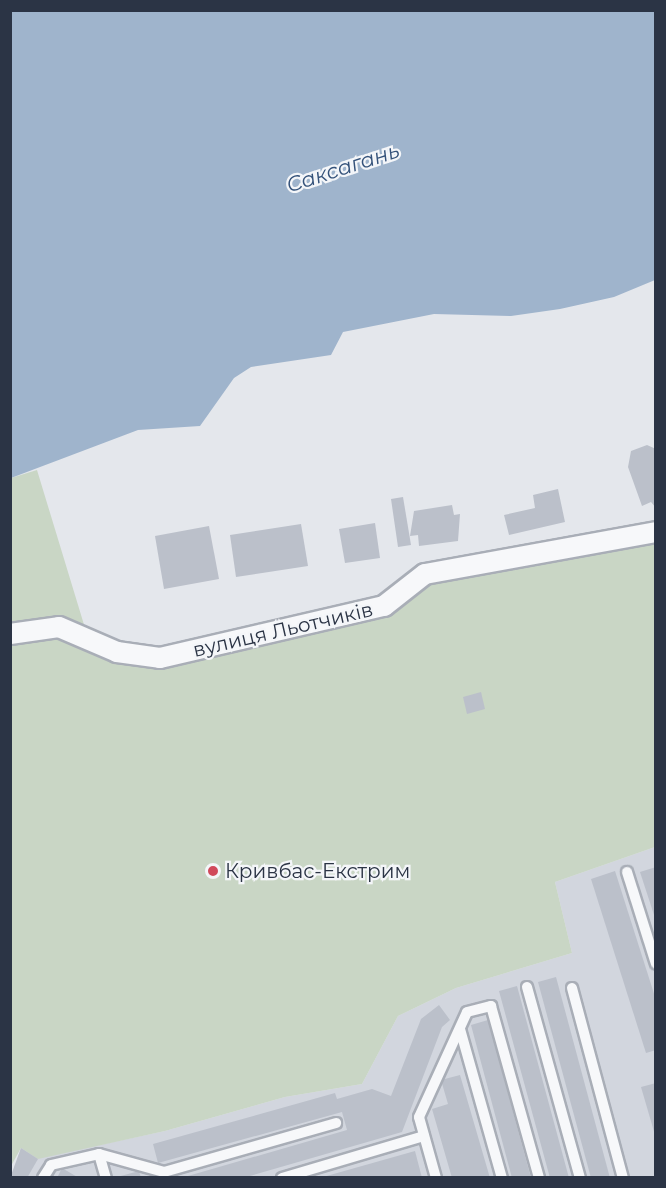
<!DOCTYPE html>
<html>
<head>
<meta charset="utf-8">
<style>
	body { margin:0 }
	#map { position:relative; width:666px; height:1188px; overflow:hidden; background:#e4e7ec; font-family:Montserrat,sans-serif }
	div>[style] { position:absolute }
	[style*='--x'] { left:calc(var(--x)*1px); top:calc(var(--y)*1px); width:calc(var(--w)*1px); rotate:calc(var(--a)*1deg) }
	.built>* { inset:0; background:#d2d6de }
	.green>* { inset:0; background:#c9d6c5 }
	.water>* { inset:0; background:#9fb4cc }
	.building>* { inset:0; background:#bbc0ca }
	.roads { filter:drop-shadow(2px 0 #a9aeb7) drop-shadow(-2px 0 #a9aeb7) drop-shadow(0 2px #a9aeb7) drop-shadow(0 -2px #a9aeb7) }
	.lane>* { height:10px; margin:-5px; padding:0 5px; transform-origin:5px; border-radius:5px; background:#f7f8fa }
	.street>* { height:20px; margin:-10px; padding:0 10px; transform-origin:10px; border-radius:10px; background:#f7f8fa }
	.dots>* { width:16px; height:16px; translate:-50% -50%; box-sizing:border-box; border:3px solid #f4f6f9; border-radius:50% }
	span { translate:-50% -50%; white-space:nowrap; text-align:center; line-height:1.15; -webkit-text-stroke:4.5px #f4f6f9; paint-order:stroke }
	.street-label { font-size:20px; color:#2b3445 }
	.poi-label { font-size:20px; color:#2b3445 }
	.left { translate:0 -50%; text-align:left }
	.water-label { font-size:21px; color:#34527a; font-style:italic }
	.frame { position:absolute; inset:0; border:12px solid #2b3445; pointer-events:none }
</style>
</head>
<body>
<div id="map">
	<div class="built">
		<div style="clip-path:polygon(655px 847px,655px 1177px,11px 1178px,21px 1148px,38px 1158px,165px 1131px,285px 1097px,362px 1084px,398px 1016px,456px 988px,572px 953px,555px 882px)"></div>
	</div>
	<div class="green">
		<div style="clip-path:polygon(37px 470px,92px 651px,117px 663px,161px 668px,386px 617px,430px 581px,655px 542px,655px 847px,555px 882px,572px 953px,456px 988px,398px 1016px,362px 1084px,285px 1097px,165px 1131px,38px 1159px,21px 1148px,11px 1166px,11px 478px)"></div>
	</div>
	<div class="water">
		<div style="clip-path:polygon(11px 10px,655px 11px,655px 280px,614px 297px,560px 309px,511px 316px,434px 314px,343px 332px,331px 355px,251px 367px,234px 378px,200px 426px,138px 430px,11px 478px)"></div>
	</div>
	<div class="building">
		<div style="clip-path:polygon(647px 445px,656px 449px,656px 508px,651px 502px,642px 506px,628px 467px,631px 451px)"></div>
		<div style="clip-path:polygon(558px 489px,565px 522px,509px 535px,504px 515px,535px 508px,533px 495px)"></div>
		<div style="clip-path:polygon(403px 497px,411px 545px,398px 547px,391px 499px)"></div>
		<div style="clip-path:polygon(452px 505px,454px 515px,460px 514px,458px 541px,419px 546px,418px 535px,410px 536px,414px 511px)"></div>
		<div style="clip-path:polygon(375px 523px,380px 558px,345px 563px,339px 529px)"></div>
		<div style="clip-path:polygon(301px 524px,308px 566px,236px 577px,230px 535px)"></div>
		<div style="clip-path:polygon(209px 526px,219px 579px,164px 589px,155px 536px)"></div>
		<div style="clip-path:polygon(481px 692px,485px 709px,467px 714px,463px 697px)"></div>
		<div style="clip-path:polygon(656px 867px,656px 918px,655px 918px,640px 872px)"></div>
		<div style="clip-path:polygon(615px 871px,656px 1000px,656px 1050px,646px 1053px,591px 879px)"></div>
		<div style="clip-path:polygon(556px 977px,610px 1178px,591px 1178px,538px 982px)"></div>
		<div style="clip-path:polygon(517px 986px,569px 1178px,550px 1178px,499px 991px)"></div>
		<div style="clip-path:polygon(439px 1005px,450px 1020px,442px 1027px,402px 1132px,243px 1178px,181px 1178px,347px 1130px,342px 1112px,158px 1163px,153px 1144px,335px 1093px,337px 1099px,372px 1089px,391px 1096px,421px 1019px)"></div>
		<div style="clip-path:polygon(488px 1020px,531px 1178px,512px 1178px,471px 1025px)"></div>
		<div style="clip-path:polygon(460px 1075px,490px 1178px,452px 1178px,432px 1109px,448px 1104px,441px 1080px)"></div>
		<div style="clip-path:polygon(656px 1083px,656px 1135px,655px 1135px,641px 1087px)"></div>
		<div style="clip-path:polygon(21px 1148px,38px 1159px,27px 1178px,10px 1178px)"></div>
		<div style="clip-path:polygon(415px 1151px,422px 1178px,324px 1178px,323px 1177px)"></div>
		<div style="clip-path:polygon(62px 1168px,79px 1178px,57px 1178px)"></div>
		<div style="clip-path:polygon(139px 1171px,141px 1178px,118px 1178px,117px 1177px)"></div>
	</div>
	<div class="roads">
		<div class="lane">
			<div style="--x:627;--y:872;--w:96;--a:72.5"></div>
			<div style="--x:527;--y:987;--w:198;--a:74.5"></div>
			<div style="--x:572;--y:988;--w:197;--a:75"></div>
			<div style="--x:460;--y:1029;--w:155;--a:74.3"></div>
			<div style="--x:99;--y:1154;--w:67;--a:15.5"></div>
			<div style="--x:164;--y:1172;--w:179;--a:-15.9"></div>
			<div style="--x:43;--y:1178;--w:15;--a:-58"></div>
			<div style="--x:51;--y:1165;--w:49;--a:-12.9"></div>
			<div style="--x:99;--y:1154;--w:25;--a:74"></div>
			<div style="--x:282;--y:1178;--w:148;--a:-16.5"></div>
			<div style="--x:436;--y:1178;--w:63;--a:-105.6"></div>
			<div style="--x:419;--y:1117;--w:115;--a:-65.4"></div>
			<div style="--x:467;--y:1012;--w:25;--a:-14"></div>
			<div style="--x:491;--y:1006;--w:179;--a:74.4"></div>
		</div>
		<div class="street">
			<div style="--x:10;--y:634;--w:49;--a:-8.1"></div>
			<div style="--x:59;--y:627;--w:63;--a:23.3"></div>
			<div style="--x:117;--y:652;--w:43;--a:7.9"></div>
			<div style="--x:160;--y:658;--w:230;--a:-13.1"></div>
			<div style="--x:384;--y:606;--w:52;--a:-38"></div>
			<div style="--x:425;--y:574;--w:235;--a:-10.3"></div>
		</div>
	</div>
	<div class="dots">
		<div style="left:213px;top:871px;background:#d1495b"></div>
	</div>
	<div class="street-label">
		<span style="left:283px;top:630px;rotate:-13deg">вулиця Льотчиків</span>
	</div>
	<div class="poi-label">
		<span class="left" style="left:225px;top:871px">Кривбас-Екстрим</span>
	</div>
	<div class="water-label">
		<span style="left:343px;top:168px;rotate:-18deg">Саксагань</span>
	</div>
	<div class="frame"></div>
</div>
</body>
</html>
